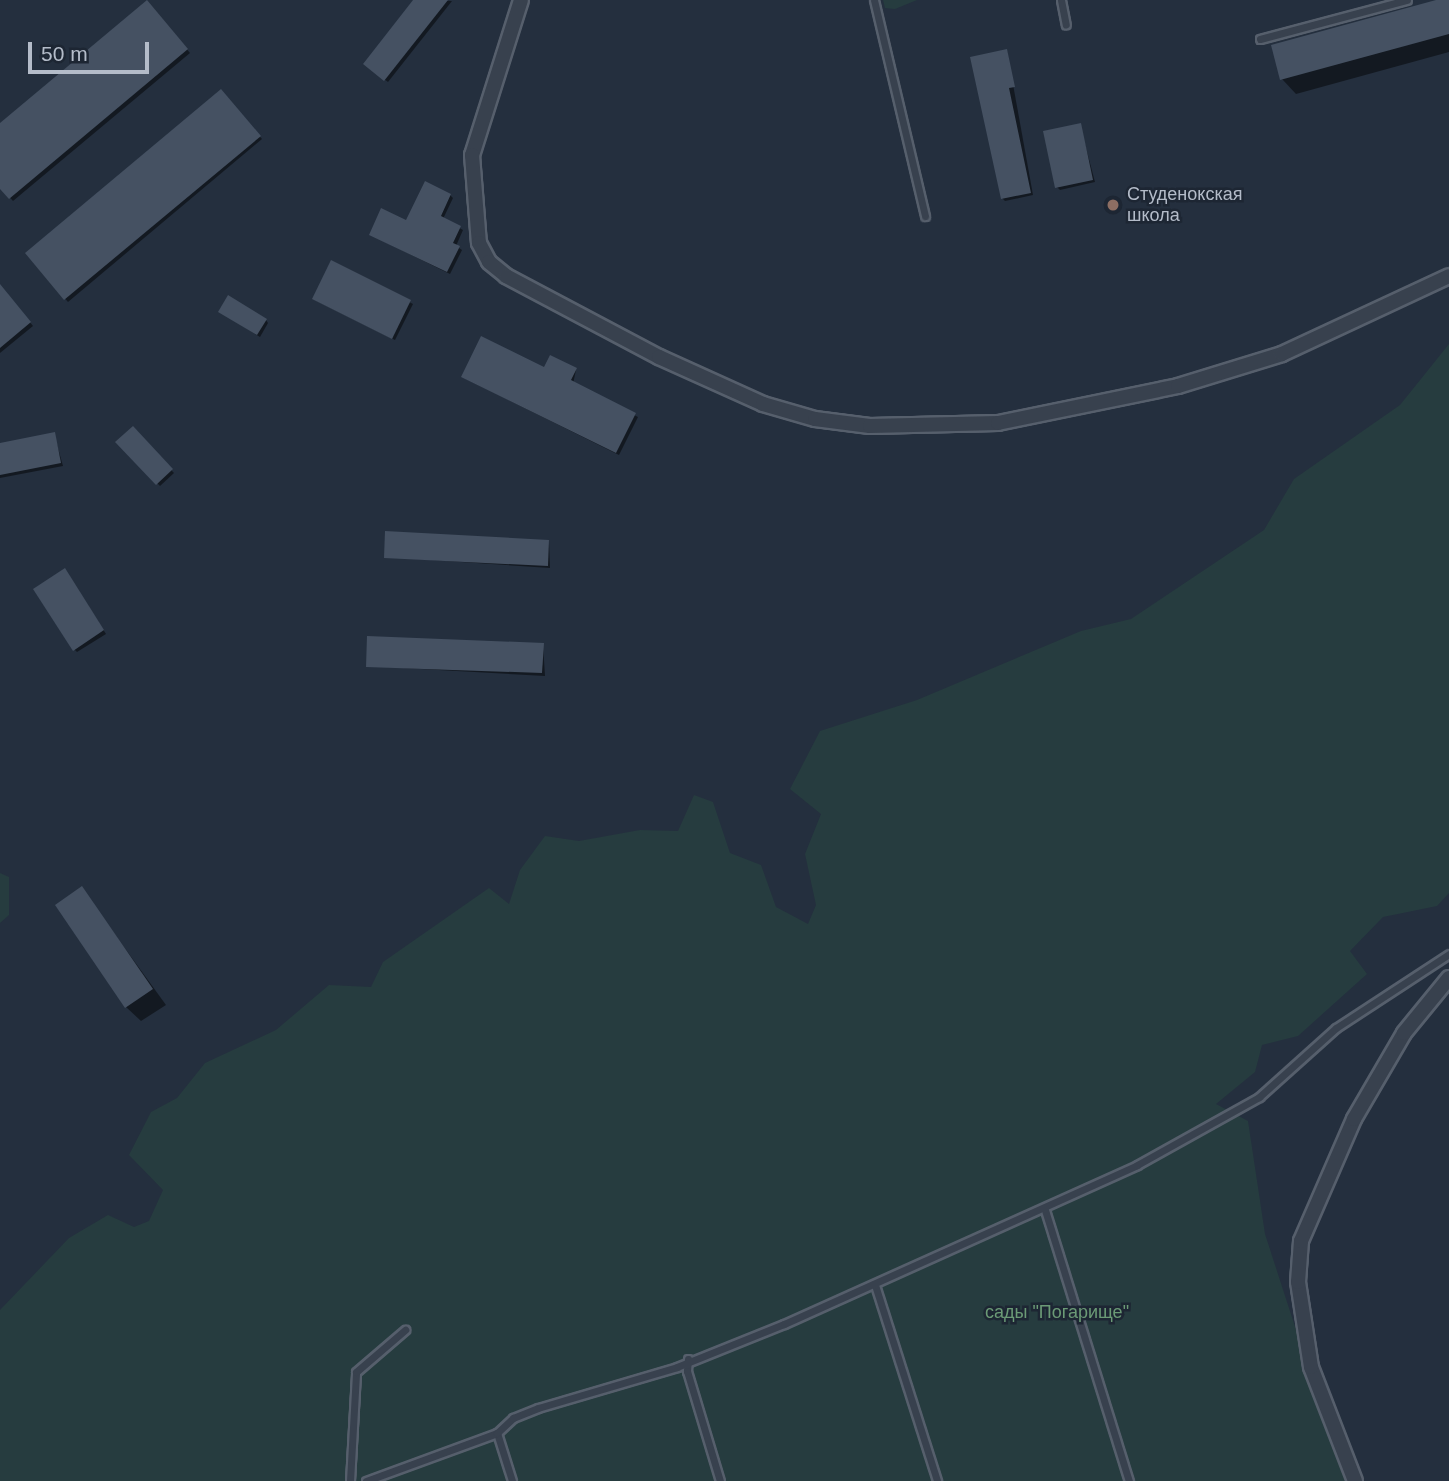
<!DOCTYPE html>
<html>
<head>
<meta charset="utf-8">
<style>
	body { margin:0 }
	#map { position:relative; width:1449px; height:1481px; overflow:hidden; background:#242f3e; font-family:Helvetica,sans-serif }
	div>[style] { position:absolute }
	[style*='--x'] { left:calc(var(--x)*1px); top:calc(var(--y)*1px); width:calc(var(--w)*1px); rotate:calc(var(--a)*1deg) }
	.green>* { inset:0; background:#263c3f }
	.shadow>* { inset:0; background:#0007 }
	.building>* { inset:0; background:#455162 }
	.roads { filter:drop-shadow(2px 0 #565f6c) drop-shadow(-2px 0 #565f6c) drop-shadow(0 2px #565f6c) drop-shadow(0 -2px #565f6c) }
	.lane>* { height:7px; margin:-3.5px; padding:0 3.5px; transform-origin:3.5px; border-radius:3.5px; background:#38414e }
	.street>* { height:14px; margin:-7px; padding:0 7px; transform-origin:7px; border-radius:7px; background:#38414e }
	.dots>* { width:19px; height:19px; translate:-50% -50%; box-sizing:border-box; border:4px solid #1d2633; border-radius:50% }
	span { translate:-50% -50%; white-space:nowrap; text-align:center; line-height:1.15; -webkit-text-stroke:5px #1d2633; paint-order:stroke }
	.poi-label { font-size:18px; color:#b4bcc9 }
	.left { translate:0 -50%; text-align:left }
	.park-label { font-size:18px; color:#6b9a76 }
	.scale { position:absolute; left:28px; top:42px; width:121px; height:32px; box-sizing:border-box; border:4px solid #b4bcc9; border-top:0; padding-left:9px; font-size:21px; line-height:24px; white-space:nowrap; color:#b4bcc9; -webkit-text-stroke:5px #1d2633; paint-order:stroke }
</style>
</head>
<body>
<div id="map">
	<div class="green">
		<div style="clip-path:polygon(883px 0,917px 0,895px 9px,885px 8px)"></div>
		<div style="clip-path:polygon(1449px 344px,1449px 893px,1437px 906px,1383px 917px,1350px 951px,1367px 974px,1298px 1036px,1262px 1045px,1255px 1072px,1216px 1104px,1248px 1121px,1265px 1234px,1345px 1481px,0 1481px,0 1310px,69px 1238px,108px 1215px,134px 1227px,149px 1221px,163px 1190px,129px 1155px,151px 1112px,177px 1098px,205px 1063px,276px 1030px,329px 985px,371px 987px,383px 962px,489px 888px,509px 904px,520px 870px,545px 836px,579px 841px,640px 830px,678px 831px,694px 795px,713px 802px,730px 853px,761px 865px,776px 907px,808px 924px,816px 905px,805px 854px,821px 814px,790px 789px,820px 731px,917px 700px,1081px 631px,1131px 619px,1264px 530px,1294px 479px,1400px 405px)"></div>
		<div style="clip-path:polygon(0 873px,9px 877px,9px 915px,0 923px)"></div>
	</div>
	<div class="shadow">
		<div style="clip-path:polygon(415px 0,452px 1px,388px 82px,368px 67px)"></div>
		<div style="clip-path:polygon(1442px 0,1449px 0,1449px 52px,1296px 94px,1282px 79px)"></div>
		<div style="clip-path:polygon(147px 2px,190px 53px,13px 201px,0 186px,0 126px)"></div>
		<div style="clip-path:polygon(1007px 51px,1033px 195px,1005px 201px,1002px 198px)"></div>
		<div style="clip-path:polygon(221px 91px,262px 139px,68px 302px,27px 253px)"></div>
		<div style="clip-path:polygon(1080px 125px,1095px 182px,1060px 190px,1057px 187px)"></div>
		<div style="clip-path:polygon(450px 195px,453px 198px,443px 219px,463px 230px,456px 246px,462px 250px,450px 274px,371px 235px,407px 222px)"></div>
		<div style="clip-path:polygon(332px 262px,413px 304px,395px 340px,317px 301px)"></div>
		<div style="clip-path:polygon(0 286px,33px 326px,0 353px)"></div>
		<div style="clip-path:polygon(223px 314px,266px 320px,268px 323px,260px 337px)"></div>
		<div style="clip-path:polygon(545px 370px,576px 370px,573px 384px,638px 417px,619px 455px,466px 379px)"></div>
		<div style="clip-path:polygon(132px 429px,174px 473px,160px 486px,118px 443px)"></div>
		<div style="clip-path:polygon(54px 434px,63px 466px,0 478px,0 445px)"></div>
		<div style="clip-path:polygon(549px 541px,550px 568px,386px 557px)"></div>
		<div style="clip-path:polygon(67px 573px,106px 634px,77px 652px,74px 649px)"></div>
		<div style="clip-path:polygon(543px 645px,545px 676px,368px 666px)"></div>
		<div style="clip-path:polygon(82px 889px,166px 1005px,141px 1021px,126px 1007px)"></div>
	</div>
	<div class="building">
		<div style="clip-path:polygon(147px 0,188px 49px,9px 199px,0 189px,0 123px)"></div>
		<div style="clip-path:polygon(413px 0,448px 0,384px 81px,363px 64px)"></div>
		<div style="clip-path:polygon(1436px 0,1449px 0,1449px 34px,1280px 80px,1271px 45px)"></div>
		<div style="clip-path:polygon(1007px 49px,1015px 87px,1009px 88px,1031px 193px,1001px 199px,970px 57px)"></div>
		<div style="clip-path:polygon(221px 89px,261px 136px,64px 300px,25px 253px)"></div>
		<div style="clip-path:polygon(1081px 123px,1093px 180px,1055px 188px,1043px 131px)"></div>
		<div style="clip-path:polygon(425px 181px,451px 194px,441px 216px,461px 226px,453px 243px,460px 246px,447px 272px,369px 235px,381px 208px,406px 220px)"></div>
		<div style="clip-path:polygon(331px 260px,411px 300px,392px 339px,312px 299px)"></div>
		<div style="clip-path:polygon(0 284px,31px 322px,0 348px)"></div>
		<div style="clip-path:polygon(228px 295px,267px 319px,257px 335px,218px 312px)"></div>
		<div style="clip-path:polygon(481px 336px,544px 367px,550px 355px,577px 368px,571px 380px,636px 413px,616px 453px,461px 377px)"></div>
		<div style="clip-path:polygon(133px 426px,173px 469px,156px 485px,115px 442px)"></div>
		<div style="clip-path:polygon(55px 432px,61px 463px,0 475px,0 443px)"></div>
		<div style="clip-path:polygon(385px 531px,549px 540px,548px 566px,384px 558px)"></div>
		<div style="clip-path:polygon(65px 568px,104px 630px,73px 651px,33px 589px)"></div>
		<div style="clip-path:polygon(367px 636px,544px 643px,542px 673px,366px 667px)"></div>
		<div style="clip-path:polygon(82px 886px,153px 989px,125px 1008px,55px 905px)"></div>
	</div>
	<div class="roads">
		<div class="lane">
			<div style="--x:874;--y:0;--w:222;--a:76.7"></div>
			<div style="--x:1061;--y:0;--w:25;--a:79"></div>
			<div style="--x:1260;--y:39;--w:152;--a:-14.9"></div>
			<div style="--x:1045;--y:1210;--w:284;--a:72.8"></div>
			<div style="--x:875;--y:1285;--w:206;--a:72.4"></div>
			<div style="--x:688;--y:1359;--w:12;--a:95"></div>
			<div style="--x:687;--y:1371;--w:115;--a:73.3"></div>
			<div style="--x:497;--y:1433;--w:50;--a:72.6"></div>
			<div style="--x:350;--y:1481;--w:109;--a:-86.8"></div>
			<div style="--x:356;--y:1372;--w:65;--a:-40.6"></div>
			<div style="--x:366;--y:1481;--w:140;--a:-20.1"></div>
			<div style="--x:497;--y:1433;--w:22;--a:-43"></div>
			<div style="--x:513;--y:1418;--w:27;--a:-22"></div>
			<div style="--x:538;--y:1408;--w:145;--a:-16.4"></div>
			<div style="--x:677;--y:1367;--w:115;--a:-21.9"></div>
			<div style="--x:784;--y:1324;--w:387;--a:-24.2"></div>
			<div style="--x:1137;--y:1165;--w:140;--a:-29.1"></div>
			<div style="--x:1259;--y:1097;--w:103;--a:-41.9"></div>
			<div style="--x:1336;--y:1028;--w:135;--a:-33.2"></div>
		</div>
		<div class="street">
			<div style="--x:521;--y:0;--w:163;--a:107.5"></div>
			<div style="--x:472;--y:155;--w:88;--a:85.5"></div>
			<div style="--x:479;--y:243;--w:21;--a:62"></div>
			<div style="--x:489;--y:262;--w:22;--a:39"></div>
			<div style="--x:506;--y:276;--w:173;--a:27.9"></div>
			<div style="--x:659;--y:357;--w:114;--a:24.3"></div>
			<div style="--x:763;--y:404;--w:54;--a:16.1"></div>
			<div style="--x:815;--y:419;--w:55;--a:7.3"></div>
			<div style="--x:870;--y:426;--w:128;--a:-1.3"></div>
			<div style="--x:998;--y:423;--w:184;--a:-11.6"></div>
			<div style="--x:1178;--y:386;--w:109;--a:-17.1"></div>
			<div style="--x:1282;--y:354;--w:184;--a:-25"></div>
			<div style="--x:1355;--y:1481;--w:122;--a:-111.1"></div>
			<div style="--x:1311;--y:1367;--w:86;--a:-98.7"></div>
			<div style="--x:1298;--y:1282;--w:41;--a:-85.8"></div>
			<div style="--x:1301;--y:1241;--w:133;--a:-66.5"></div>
			<div style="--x:1354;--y:1119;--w:99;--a:-59.8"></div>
			<div style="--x:1404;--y:1033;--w:71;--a:-50.7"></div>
		</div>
	</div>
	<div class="dots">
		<div style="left:1113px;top:205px;background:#8d6e63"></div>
	</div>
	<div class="poi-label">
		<span class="left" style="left:1127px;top:205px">Студенокская<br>школа</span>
	</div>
	<div class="park-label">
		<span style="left:1057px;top:1312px">сады "Погарище"</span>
	</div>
	<div class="scale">50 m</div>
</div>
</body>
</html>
